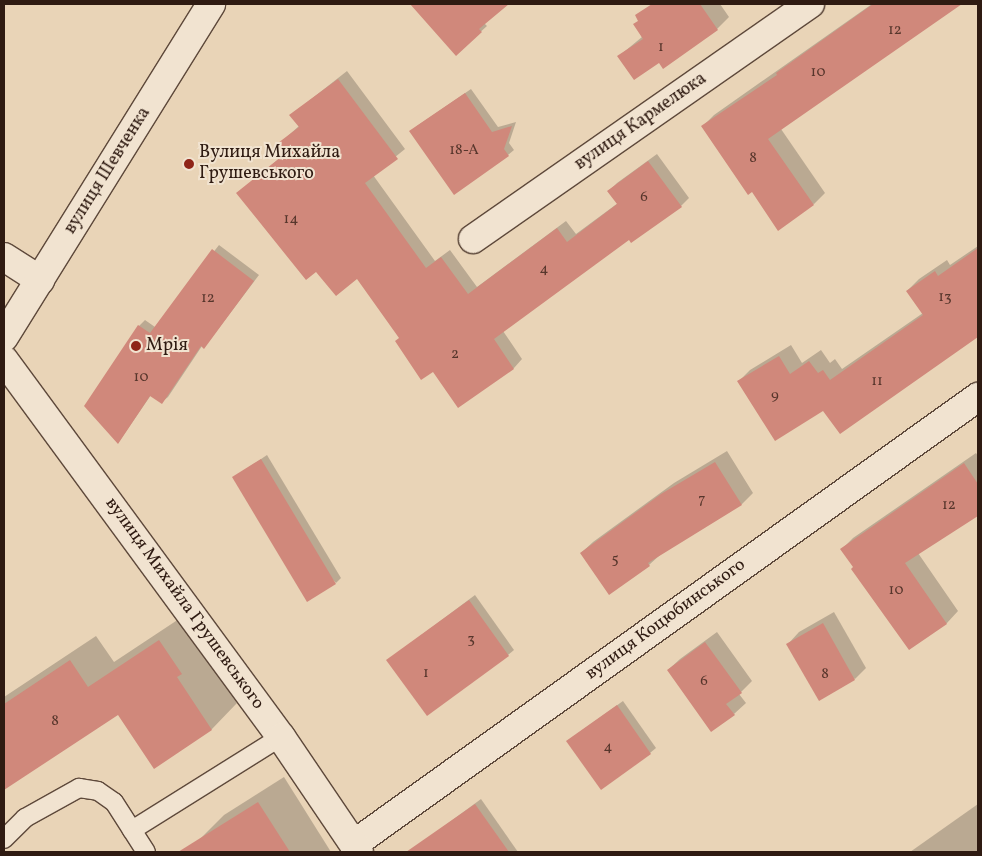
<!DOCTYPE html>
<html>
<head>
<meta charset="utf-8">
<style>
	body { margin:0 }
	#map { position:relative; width:982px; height:856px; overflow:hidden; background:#e9d4b7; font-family:Vollkorn,serif }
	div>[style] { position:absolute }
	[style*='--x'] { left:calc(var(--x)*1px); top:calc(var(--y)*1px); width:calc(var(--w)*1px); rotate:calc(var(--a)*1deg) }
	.shadow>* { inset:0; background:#0003 }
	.building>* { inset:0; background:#d0887b }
	.roads { filter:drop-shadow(1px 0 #5e493b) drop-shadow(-1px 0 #5e493b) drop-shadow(0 1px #5e493b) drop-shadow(0 -1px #5e493b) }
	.lane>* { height:18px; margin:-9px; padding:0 9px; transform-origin:9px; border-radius:9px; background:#f1e3d0 }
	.street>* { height:28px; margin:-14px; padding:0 14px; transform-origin:14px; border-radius:14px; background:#f1e3d0 }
	.secondary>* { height:28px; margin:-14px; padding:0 14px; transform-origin:14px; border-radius:14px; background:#f1e3d0 }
	.dots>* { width:14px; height:14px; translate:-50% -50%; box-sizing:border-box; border:2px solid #f1e3d0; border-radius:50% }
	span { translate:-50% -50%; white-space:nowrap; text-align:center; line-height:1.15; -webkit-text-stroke:4px #f1e3d0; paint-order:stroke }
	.number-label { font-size:15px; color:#57362c }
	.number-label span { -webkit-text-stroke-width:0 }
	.street-label { font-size:18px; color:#2f1b12 }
	.poi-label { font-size:18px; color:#2f1b12 }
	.left { translate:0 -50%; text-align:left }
	.frame { position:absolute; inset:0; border:5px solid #2f1b12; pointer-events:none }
</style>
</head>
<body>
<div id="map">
	<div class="shadow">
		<div style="clip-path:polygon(411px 4px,491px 4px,497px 11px,484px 23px,487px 26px,456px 54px)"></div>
		<div style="clip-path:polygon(660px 4px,720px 4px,729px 17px,717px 29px,663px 67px,660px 61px,619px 56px,642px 37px,635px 24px)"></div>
		<div style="clip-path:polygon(872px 4px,956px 4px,948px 12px,781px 129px,825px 193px,814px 204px,752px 191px,703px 126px,714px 115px)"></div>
		<div style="clip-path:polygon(347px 71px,405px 149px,373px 175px,435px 261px,450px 250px,477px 287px,566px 221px,576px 234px,618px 203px,609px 191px,617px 183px,657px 154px,689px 198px,681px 206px,629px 238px,503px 331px,522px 359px,514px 368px,458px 406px,434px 370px,400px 337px,357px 277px,317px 270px,238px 193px,287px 152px,280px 143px,299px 126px,291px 115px)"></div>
		<div style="clip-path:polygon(471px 89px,498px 127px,516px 122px,509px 143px,514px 150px,508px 155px,417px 126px)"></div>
		<div style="clip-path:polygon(219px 245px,259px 275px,209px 341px,202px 346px,168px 397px,162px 402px,151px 395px,118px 443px,139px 326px,145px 320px,155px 327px)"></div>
		<div style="clip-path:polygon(978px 246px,978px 336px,840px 433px,823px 409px,739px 381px,750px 370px,791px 345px,802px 363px,821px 350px,830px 363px,835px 359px,842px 369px,923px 313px,907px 291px,919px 279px,947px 260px,950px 265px)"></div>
		<div style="clip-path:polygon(727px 451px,753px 493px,742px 504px,661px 554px,649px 565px,581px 553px,593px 542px,674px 483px)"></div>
		<div style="clip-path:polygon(976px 453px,978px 456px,978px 514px,918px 553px,958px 611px,947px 623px,910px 648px,842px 549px,853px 538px)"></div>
		<div style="clip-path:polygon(267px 455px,341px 578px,336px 583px,234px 477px)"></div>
		<div style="clip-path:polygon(475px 595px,514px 650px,508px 655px,388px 660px)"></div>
		<div style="clip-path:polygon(834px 612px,866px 668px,855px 679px,788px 644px,799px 632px)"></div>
		<div style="clip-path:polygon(185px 615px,203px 652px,237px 703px,212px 729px,155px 767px,118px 713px,4px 789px,4px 697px,96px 636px,114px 662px)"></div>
		<div style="clip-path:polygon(717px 632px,752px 681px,739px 694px,746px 703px,734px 714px,668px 670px,680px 659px)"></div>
		<div style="clip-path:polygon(623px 701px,656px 748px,650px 753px,567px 741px)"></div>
		<div style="clip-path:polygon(284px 777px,331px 852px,206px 852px,198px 841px,224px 815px)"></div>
		<div style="clip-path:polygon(481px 799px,518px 852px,438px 852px,428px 838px)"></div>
		<div style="clip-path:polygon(978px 804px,978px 852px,910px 852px)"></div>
	</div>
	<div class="building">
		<div style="clip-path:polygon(410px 4px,509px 4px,479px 29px,482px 32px,456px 56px)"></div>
		<div style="clip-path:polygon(652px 4px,700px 4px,718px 30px,663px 69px,659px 63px,634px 80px,617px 56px,643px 39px,633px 24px,638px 21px,635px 15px)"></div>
		<div style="clip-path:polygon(873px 4px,962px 4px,768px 139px,814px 205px,778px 231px,752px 192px,748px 195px,701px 126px,777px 75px,776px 73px)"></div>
		<div style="clip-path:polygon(338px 79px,398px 159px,365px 183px,426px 268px,441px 257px,468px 294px,557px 228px,567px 242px,617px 204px,607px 191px,648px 161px,682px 207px,631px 243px,629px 240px,494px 339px,514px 369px,458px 408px,433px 372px,421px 380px,395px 341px,399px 338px,357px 279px,336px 296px,316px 272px,306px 280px,236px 193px,286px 153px,278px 143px,299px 127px,289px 115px)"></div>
		<div style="clip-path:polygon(465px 93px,492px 132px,512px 126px,504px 149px,509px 156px,454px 195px,409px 131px)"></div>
		<div style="clip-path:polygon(978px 248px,978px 337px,840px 434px,823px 411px,775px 441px,737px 381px,779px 356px,790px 374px,809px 361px,818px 373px,823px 370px,830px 380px,923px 315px,906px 291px,935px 271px,938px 276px)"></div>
		<div style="clip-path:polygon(212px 249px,254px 281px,204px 349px,201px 346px,162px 404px,150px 396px,118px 444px,84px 406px,138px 325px,150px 333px)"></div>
		<div style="clip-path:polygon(261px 459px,336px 584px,307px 602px,232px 477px)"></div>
		<div style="clip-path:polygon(715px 462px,742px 505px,648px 563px,650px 566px,609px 595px,580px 553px,661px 494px)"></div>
		<div style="clip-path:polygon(964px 463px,978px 484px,978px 516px,905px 563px,947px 624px,909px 650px,851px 569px,853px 567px,840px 549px)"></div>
		<div style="clip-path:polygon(469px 600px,509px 656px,427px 716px,386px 660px)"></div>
		<div style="clip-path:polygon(823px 623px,855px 680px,819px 701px,786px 644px)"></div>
		<div style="clip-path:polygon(159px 640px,182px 674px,177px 677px,212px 730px,154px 769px,118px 715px,4px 790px,4px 704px,70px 660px,88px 687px)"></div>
		<div style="clip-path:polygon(705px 642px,742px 693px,726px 704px,735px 715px,711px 732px,667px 670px)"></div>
		<div style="clip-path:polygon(617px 705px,651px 754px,601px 790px,566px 741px)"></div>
		<div style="clip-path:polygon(258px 802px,290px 852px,178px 852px)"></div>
		<div style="clip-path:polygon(475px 804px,509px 852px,406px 852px)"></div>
	</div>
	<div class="roads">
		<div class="lane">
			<div style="--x:132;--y:830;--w:176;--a:-32"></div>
			<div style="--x:4;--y:839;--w:30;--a:-45"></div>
			<div style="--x:25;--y:818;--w:62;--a:-29.1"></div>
			<div style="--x:79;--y:788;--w:19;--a:9"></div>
			<div style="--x:98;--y:791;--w:19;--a:35"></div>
			<div style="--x:114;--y:802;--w:59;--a:57.4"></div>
		</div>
		<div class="street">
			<div style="--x:473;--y:239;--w:411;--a:-34.9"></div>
			<div style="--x:4;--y:257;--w:43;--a:32.6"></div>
			<div style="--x:354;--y:844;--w:768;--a:-35.62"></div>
		</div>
		<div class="secondary">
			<div style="--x:4;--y:337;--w:392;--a:-58.1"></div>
			<div style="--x:4;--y:360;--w:468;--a:53.7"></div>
			<div style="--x:281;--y:737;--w:139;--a:55.9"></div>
		</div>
	</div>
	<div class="dots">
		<div style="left:189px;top:164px;background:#8f2418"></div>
		<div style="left:136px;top:346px;background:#8f2418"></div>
	</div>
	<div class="number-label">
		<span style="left:895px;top:31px">12</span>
		<span style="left:661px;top:48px">1</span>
		<span style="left:818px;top:73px">10</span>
		<span style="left:464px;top:151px">18-А</span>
		<span style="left:753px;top:159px">8</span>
		<span style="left:644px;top:198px">6</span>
		<span style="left:291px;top:220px">14</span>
		<span style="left:544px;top:270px">4</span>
		<span style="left:945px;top:298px">13</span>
		<span style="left:208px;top:299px">12</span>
		<span style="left:455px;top:355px">2</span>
		<span style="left:141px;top:378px">10</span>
		<span style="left:877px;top:382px">11</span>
		<span style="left:775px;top:396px">9</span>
		<span style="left:702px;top:500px">7</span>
		<span style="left:949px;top:506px">12</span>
		<span style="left:615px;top:560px">5</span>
		<span style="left:896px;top:591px">10</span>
		<span style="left:471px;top:640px">3</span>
		<span style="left:426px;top:674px">1</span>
		<span style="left:825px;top:675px">8</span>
		<span style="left:704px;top:682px">6</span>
		<span style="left:55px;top:722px">8</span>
		<span style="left:608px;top:748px">4</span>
	</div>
	<div class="street-label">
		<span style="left:641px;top:122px;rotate:-35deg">вулиця Кармелюка</span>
		<span style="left:108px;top:171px;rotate:-58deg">вулиця Шевченка</span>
		<span style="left:184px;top:604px;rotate:54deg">вулиця Михайла Грушевського</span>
		<span style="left:666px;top:620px;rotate:-36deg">вулиця Коцюбинського</span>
	</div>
	<div class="poi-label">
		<span class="left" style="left:199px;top:164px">Вулиця Михайла<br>Грушевського</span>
		<span class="left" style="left:146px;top:346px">Мрія</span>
	</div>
	<div class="frame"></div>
</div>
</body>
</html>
